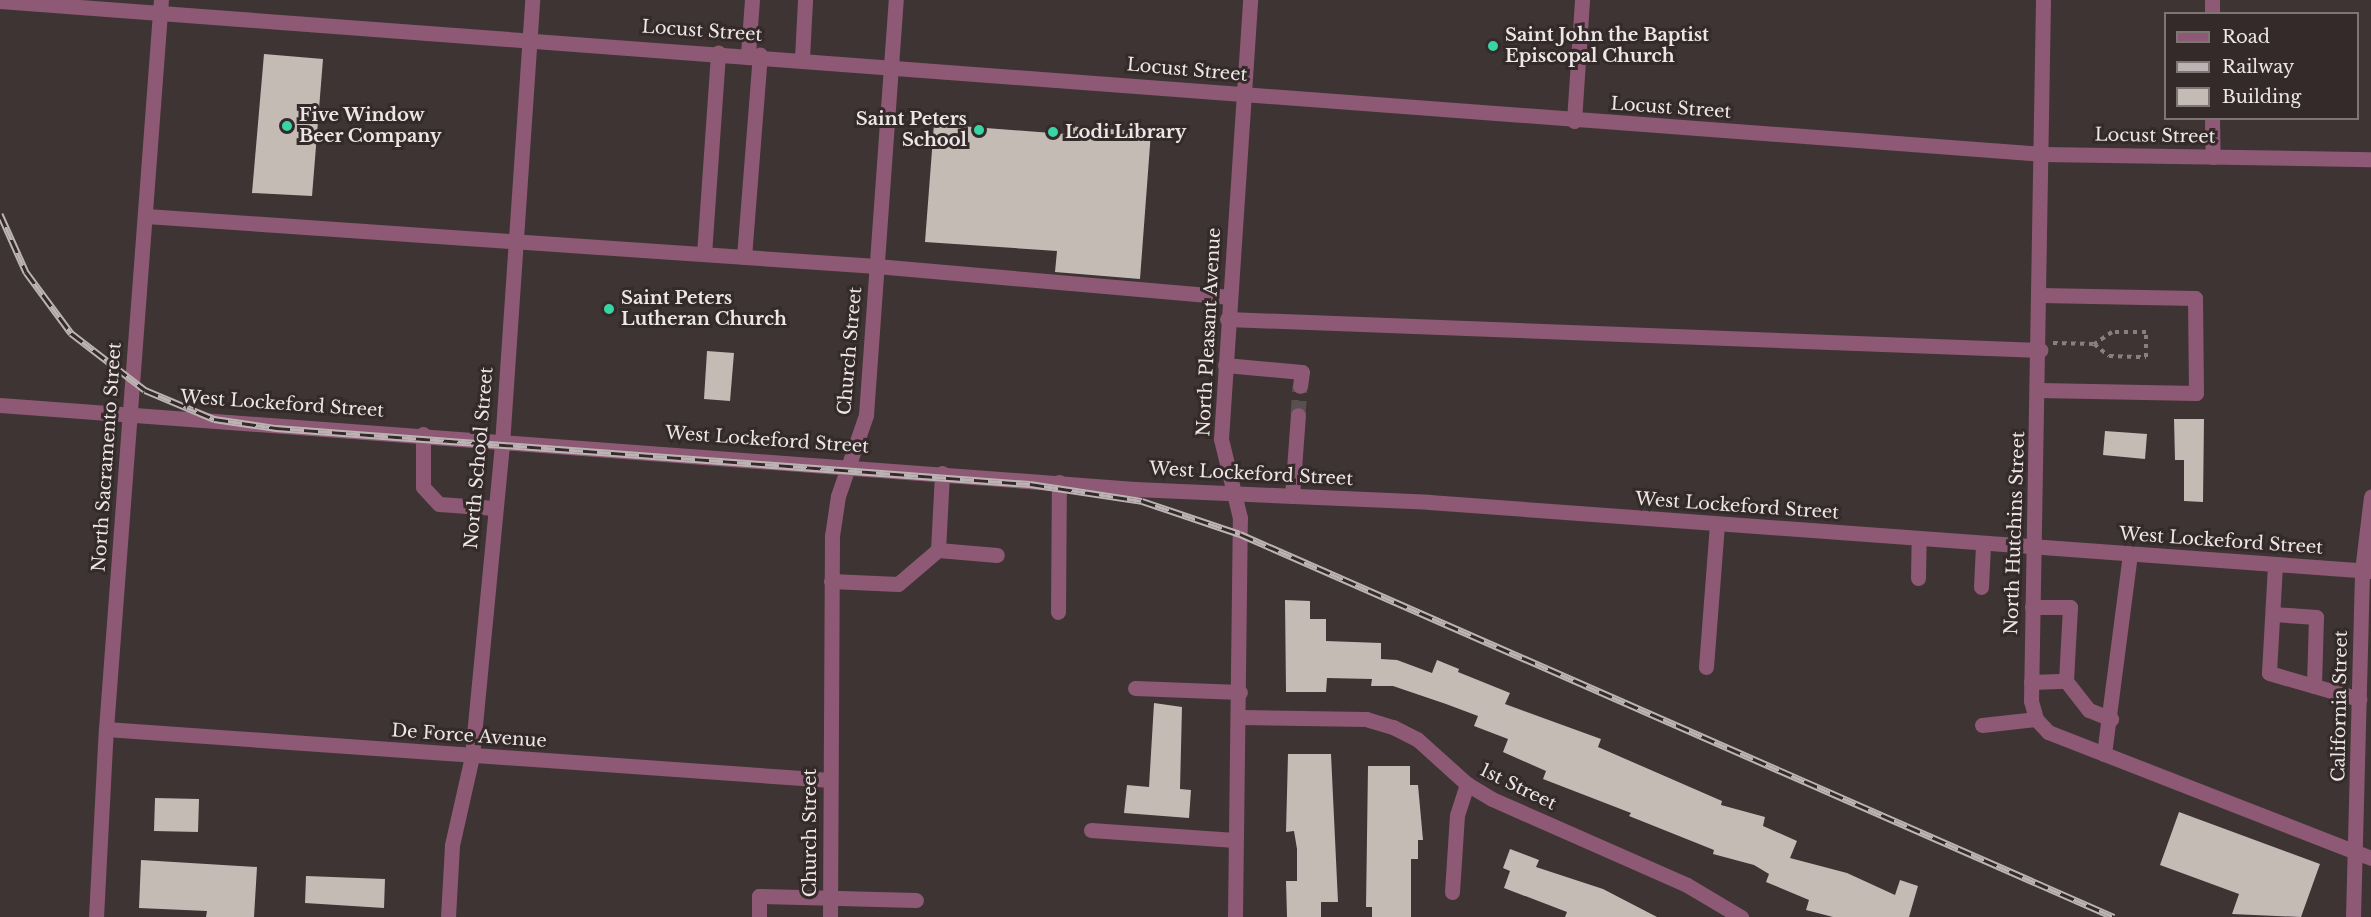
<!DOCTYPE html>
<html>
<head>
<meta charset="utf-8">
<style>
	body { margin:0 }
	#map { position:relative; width:2371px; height:917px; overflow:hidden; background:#3e3434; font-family:"Libre Baskerville",serif }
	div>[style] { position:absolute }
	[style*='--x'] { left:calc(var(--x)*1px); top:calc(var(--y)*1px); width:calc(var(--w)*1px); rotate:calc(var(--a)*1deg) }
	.building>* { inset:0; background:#c5bbb5 }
	.minor-tunnel>* { height:15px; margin-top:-7.5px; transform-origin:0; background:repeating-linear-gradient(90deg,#584f4f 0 15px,transparent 0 23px) }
	.path>* { height:4px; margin-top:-2px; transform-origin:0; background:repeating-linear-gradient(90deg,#888080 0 4.5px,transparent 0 9px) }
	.minor>* { height:15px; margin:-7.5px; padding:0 7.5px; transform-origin:7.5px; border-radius:7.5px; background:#8e5974 }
	.rail>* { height:7px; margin-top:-3.5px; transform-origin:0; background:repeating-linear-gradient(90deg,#342a2a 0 14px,#bcb4b4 0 28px); box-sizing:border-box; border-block:2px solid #bcb4b4 }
	.dots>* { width:16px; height:16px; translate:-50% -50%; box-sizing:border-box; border:3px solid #342a2a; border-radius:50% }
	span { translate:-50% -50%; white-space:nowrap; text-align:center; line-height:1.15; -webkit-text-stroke:6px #342a2a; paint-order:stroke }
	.street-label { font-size:18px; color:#ede6e6 }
	.poi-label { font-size:18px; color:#ede6e6; font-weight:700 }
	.left { translate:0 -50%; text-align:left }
	.right { translate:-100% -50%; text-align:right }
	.legend { position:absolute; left:2164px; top:12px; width:195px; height:108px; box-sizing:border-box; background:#342a2a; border:2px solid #7e7575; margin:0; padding:8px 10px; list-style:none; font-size:18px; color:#ede6e6 }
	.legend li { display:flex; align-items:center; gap:12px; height:30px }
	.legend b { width:30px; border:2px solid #7e7575 }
</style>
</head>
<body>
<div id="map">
	<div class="building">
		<div style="clip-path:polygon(264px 54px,323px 59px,312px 196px,252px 193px)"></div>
		<div style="clip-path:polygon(934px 124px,1065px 134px,1065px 126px,1151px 132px,1140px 279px,1055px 272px,1057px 251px,925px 242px)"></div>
		<div style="clip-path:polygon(707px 351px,734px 353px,730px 401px,704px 399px)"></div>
		<div style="clip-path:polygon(2174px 419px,2204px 419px,2203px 502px,2184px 501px,2184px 460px,2175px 460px)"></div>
		<div style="clip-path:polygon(2105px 431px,2147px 434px,2145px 459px,2103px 455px)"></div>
		<div style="clip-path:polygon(1285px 600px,1310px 601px,1310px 619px,1326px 619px,1326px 641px,1381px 643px,1381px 659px,1397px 660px,1432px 673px,1437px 660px,1459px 669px,1458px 672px,1510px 693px,1505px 704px,1601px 739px,1598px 747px,1722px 801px,1721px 805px,1765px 817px,1763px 826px,1797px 841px,1790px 858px,1847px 873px,1895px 895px,1900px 880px,1918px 886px,1909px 917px,1833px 917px,1806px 910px,1809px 900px,1766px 882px,1769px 874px,1754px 865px,1713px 854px,1714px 850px,1629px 816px,1631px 813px,1543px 779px,1546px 771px,1503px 752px,1508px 739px,1474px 726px,1478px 716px,1446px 704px,1393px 686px,1371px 686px,1372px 679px,1327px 678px,1326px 692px,1286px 692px)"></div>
		<div style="clip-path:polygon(1154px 703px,1182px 707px,1180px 789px,1191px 790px,1189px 818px,1124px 813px,1127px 785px,1149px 787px)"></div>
		<div style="clip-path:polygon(1288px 754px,1331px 754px,1338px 902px,1321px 902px,1321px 917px,1287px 917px,1286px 881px,1297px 881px,1297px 849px,1294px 831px,1286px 832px)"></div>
		<div style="clip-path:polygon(1368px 766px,1410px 766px,1410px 785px,1418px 785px,1423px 840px,1418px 840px,1418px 859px,1411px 859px,1411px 917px,1372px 917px,1372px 907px,1366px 907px)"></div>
		<div style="clip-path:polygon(155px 798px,199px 799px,198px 832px,154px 831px)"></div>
		<div style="clip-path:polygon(2179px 812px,2320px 864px,2301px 917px,2232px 914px,2239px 894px,2160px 865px)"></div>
		<div style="clip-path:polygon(1510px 849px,1539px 860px,1536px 867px,1603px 889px,1657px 917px,1565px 917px,1567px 912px,1504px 888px,1510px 871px,1503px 868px)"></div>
		<div style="clip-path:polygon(141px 860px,257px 867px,254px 917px,206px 917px,207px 911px,139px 908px)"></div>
		<div style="clip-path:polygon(306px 876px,385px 879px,384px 908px,305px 903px)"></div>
	</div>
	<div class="minor-tunnel">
		<div style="--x:1298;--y:415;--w:29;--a:-86"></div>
	</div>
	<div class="path">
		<div style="--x:2053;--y:343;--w:41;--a:1.4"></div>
		<div style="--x:2094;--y:344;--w:19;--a:39"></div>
		<div style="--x:2109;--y:356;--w:37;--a:2"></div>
		<div style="--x:2146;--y:357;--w:25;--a:-90"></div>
		<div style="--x:2146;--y:332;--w:34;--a:180"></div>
		<div style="--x:2112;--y:332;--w:22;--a:146"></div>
	</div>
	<div class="minor">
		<div style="--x:2043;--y:0;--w:701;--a:90.98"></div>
		<div style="--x:2031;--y:701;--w:19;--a:74"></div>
		<div style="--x:2036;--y:719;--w:18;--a:47"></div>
		<div style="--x:2048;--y:732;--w:347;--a:21.3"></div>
		<div style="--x:2212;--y:0;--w:14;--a:90"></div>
		<div style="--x:0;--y:1;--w:2048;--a:4.28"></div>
		<div style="--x:2042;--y:154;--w:329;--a:0.9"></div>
		<div style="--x:748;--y:54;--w:54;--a:-85.8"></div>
		<div style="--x:802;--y:58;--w:58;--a:-87"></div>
		<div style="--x:2212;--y:118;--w:39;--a:89"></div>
		<div style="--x:1574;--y:121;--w:121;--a:-86.2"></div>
		<div style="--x:146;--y:216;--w:732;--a:3.92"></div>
		<div style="--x:876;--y:266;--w:353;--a:5"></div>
		<div style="--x:704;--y:254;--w:202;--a:-86"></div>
		<div style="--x:744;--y:257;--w:203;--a:-85.5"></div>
		<div style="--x:1227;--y:319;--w:814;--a:2.18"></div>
		<div style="--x:1225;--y:365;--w:77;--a:5.2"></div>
		<div style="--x:1302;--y:372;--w:14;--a:98"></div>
		<div style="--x:2039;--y:390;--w:157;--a:1.1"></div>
		<div style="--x:2196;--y:393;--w:95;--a:-90.6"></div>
		<div style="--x:2195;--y:298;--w:155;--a:-178.9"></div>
		<div style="--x:0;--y:405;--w:1138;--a:4.23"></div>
		<div style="--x:1135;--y:489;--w:294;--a:2.5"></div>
		<div style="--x:1429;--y:502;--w:945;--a:4.19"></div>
		<div style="--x:423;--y:434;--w:53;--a:90"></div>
		<div style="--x:423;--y:487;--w:23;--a:47"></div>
		<div style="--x:439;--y:504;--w:56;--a:4.1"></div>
		<div style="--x:1292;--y:496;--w:81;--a:-85.8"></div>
		<div style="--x:938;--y:550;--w:59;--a:4.8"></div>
		<div style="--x:2275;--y:565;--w:108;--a:93.2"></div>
		<div style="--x:2269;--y:673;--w:94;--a:16.1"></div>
		<div style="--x:1918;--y:578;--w:39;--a:-89"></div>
		<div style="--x:831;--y:581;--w:67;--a:2.6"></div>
		<div style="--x:898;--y:584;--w:52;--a:-40.4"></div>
		<div style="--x:938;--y:550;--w:77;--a:-87"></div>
		<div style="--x:1981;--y:587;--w:43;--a:-87.3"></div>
		<div style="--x:2032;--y:607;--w:38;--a:0"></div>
		<div style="--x:2070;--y:607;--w:74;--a:93.1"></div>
		<div style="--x:1058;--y:612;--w:130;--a:-89.6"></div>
		<div style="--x:2273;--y:614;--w:43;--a:4"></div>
		<div style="--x:2316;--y:617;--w:69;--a:91.7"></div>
		<div style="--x:1706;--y:667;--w:142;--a:-85.6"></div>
		<div style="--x:2031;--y:682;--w:35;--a:-2"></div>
		<div style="--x:2066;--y:681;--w:37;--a:52"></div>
		<div style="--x:2089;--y:710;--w:24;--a:22"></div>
		<div style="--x:1135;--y:688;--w:105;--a:2.2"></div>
		<div style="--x:1240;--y:717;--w:126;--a:0.9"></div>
		<div style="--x:1366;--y:719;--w:28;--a:17"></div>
		<div style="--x:1393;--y:727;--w:27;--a:27"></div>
		<div style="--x:1417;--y:739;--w:67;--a:42"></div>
		<div style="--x:1467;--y:784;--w:29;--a:31"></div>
		<div style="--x:1492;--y:799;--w:213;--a:23.8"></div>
		<div style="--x:1687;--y:885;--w:63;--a:30.7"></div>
		<div style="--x:1982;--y:725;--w:54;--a:-6.3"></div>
		<div style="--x:106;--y:729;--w:726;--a:4.03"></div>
		<div style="--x:2104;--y:754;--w:202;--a:-82.6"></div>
		<div style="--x:1091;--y:830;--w:144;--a:4"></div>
		<div style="--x:1452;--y:892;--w:77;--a:-86.3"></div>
		<div style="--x:1457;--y:815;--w:33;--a:-72"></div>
		<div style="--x:96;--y:917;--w:188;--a:-87"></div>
		<div style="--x:106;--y:729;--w:731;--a:-85.69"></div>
		<div style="--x:448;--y:917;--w:72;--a:-86.8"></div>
		<div style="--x:452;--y:845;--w:91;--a:-77.3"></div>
		<div style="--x:472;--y:756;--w:313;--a:-84.5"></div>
		<div style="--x:502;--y:444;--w:445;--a:-86.1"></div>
		<div style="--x:759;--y:917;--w:21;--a:-90"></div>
		<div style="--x:759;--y:896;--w:157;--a:1.5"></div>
		<div style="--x:830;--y:917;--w:381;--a:-89.7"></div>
		<div style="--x:832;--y:536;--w:40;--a:-81.5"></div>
		<div style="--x:838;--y:496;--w:86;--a:-70.9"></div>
		<div style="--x:866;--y:415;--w:416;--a:-85.9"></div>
		<div style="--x:1235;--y:917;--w:399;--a:-89.3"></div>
		<div style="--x:1240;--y:518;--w:81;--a:-103.5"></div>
		<div style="--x:1221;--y:439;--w:440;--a:-86.2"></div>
		<div style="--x:2353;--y:917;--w:346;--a:-88.5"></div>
		<div style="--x:2362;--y:571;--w:75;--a:-83.1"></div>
	</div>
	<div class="rail">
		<div style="--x:0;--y:214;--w:64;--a:65.9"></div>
		<div style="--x:26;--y:272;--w:76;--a:53.6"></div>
		<div style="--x:71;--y:333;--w:93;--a:37.6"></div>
		<div style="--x:145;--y:390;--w:75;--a:22.8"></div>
		<div style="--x:214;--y:419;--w:63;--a:8.3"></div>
		<div style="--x:276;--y:428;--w:756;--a:4.25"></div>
		<div style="--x:1030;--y:484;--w:113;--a:8.6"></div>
		<div style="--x:1142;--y:501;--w:103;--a:18.6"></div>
		<div style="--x:1240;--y:534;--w:954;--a:23.66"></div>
	</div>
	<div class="dots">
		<div style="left:1493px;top:46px;background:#38d4a6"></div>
		<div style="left:287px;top:126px;background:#38d4a6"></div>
		<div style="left:979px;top:130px;background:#38d4a6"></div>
		<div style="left:1053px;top:132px;background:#38d4a6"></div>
		<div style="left:609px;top:309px;background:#38d4a6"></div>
	</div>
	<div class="street-label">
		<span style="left:702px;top:31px;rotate:4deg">Locust Street</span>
		<span style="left:1187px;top:70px;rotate:5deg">Locust Street</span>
		<span style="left:1671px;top:108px;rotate:4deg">Locust Street</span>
		<span style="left:2155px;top:136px;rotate:1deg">Locust Street</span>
		<span style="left:1209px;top:332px;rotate:-87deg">North Pleasant Avenue</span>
		<span style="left:850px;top:351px;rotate:-85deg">Church Street</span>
		<span style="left:282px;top:404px;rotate:4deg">West Lockeford Street</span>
		<span style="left:767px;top:440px;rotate:4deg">West Lockeford Street</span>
		<span style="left:107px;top:457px;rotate:-86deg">North Sacramento Street</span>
		<span style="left:479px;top:458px;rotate:-85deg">North School Street</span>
		<span style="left:1251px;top:474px;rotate:3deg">West Lockeford Street</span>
		<span style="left:1737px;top:506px;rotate:4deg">West Lockeford Street</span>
		<span style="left:2015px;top:533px;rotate:-88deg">North Hutchins Street</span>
		<span style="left:2221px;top:541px;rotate:4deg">West Lockeford Street</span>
		<span style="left:2340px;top:706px;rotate:-89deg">California Street</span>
		<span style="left:469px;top:736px;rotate:4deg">De Force Avenue</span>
		<span style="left:1518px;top:787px;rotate:26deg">1st Street</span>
		<span style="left:810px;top:833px;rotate:-90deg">Church Street</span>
	</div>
	<div class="poi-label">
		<span class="left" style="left:1505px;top:46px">Saint John the Baptist<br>Episcopal Church</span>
		<span class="left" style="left:299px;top:126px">Five Window<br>Beer Company</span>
		<span class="right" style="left:967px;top:130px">Saint Peters<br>School</span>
		<span class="left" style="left:1065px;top:132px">Lodi Library</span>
		<span class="left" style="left:621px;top:309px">Saint Peters<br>Lutheran Church</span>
	</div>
	<ul class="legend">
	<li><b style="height:8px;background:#8e5974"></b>Road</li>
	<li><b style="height:8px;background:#bcb4b4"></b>Railway</li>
	<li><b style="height:16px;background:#c5bbb5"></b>Building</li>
	</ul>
</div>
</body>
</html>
